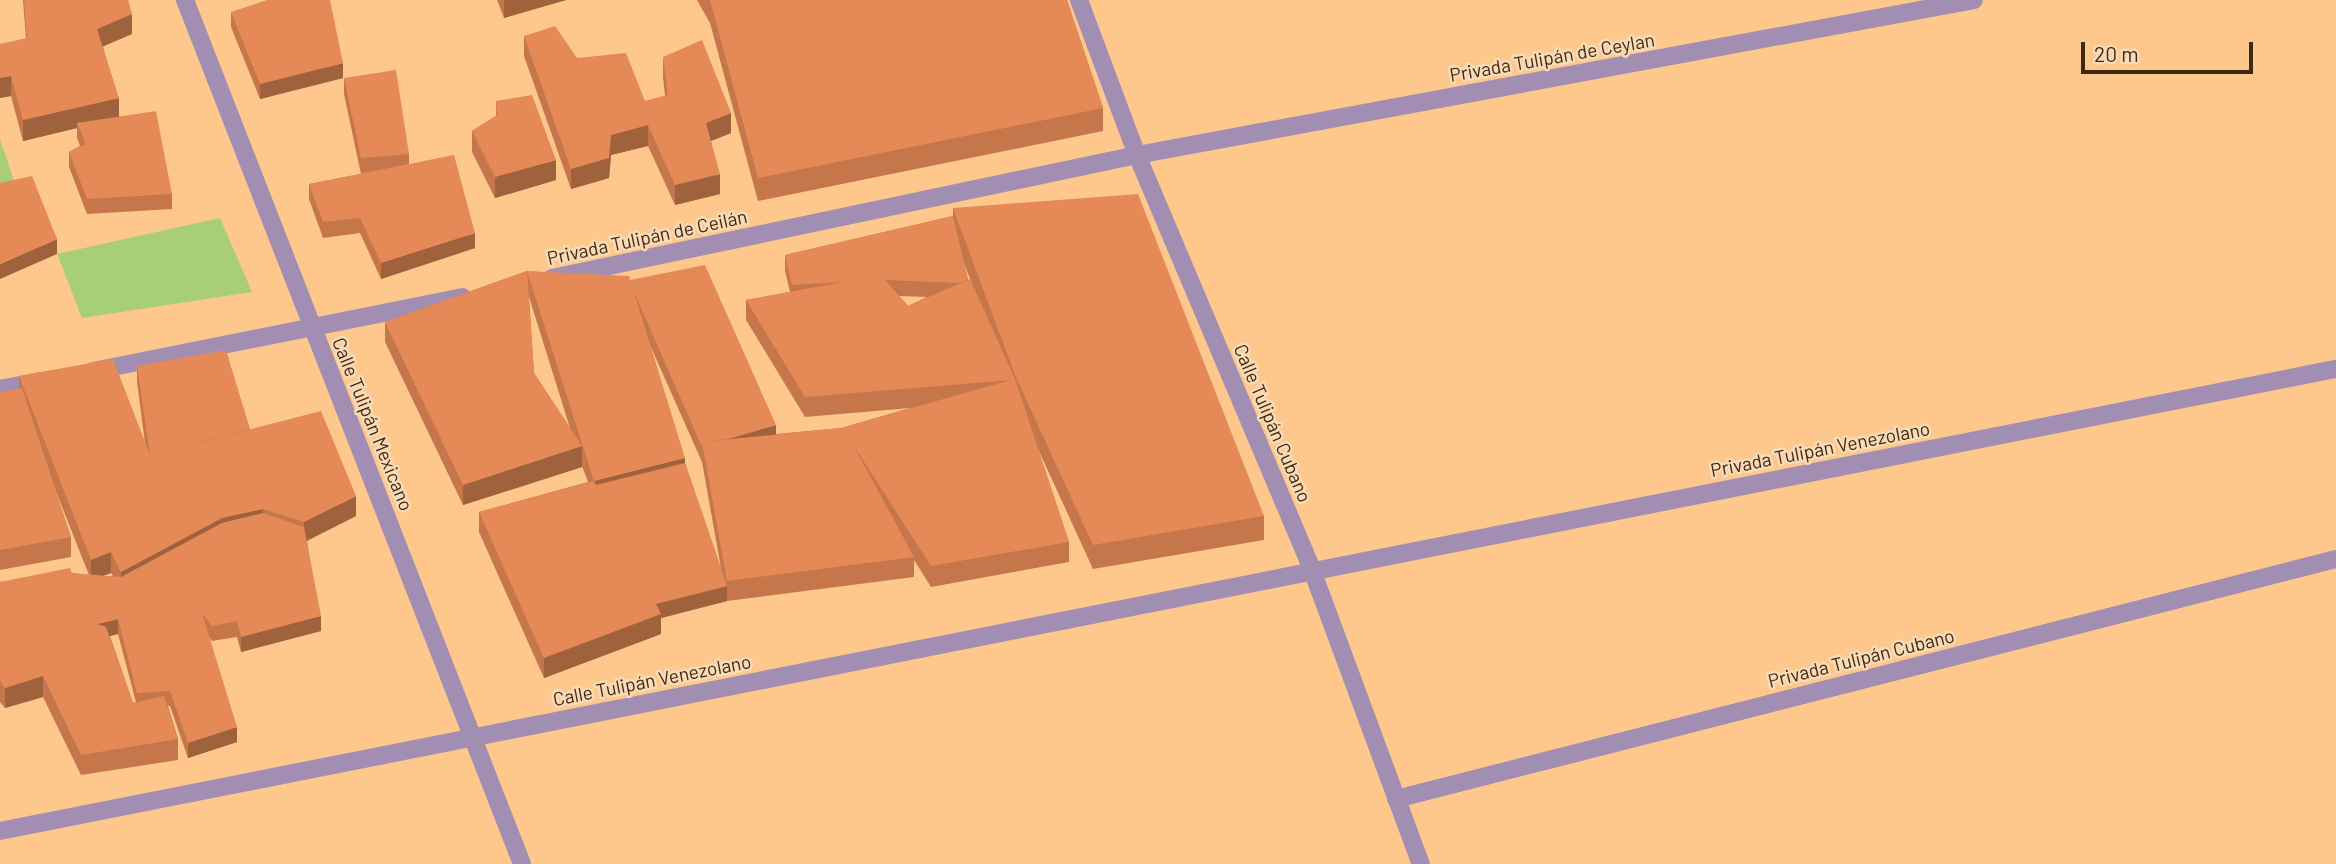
<!DOCTYPE html>
<html>
<head>
<meta charset="utf-8">
<style>
	body { margin:0 }
	#map { position:relative; width:2336px; height:864px; overflow:hidden; background:#fec88c; font-family:Barlow,sans-serif }
	div>[style] { position:absolute }
	[style*='--x'] { left:calc(var(--x)*1px); top:calc(var(--y)*1px); width:calc(var(--w)*1px); rotate:calc(var(--a)*1deg) }
	.green>* { inset:0; background:#a8ce79 }
	.street>* { height:18px; margin:-9px; padding:0 9px; transform-origin:9px; border-radius:9px; background:#a28eb3 }
	.wall>* { inset:0; background:#c5774b }
	.shaded-wall>* { inset:0; background:#a0613d }
	.building>* { inset:0; background:#e58a57 }
	span { translate:-50% -50%; white-space:nowrap; text-align:center; line-height:1.15; -webkit-text-stroke:5px #fbdab7; paint-order:stroke }
	.street-label { font-size:19px; color:#3f2a11 }
	.scale { position:absolute; left:2081px; top:42px; width:172px; height:32px; box-sizing:border-box; border:4px solid #3f2a11; border-top:0; padding-left:9px; font-size:21px; line-height:24px; white-space:nowrap; color:#3f2a11; -webkit-text-stroke:5px #fbdab7; paint-order:stroke }
</style>
</head>
<body>
<div id="map">
	<div class="green">
		<div style="clip-path:polygon(0 139px,16px 186px,0 189px)"></div>
		<div style="clip-path:polygon(220px 218px,252px 292px,82px 318px,57px 254px)"></div>
	</div>
	<div class="street">
		<div style="--x:185;--y:0;--w:927;--a:68.69"></div>
		<div style="--x:1079;--y:0;--w:165;--a:69.5"></div>
		<div style="--x:1137;--y:155;--w:450;--a:67.1"></div>
		<div style="--x:1312;--y:570;--w:314;--a:69.7"></div>
		<div style="--x:552;--y:278;--w:598;--a:-11.87"></div>
		<div style="--x:1137;--y:155;--w:851;--a:-10.49"></div>
		<div style="--x:93;--y:371;--w:377;--a:-11.3"></div>
		<div style="--x:0;--y:389;--w:42;--a:-11"></div>
		<div style="--x:1396;--y:799;--w:970;--a:-14.32"></div>
		<div style="--x:0;--y:831;--w:2381;--a:-11.19"></div>
	</div>
	<div class="wall">
		<div style="clip-path:polygon(23px 0,128px 0,132px 34px,103px 46px,119px 116px,172px 194px,172px 209px,87px 214px,69px 167px,69px 152px,80px 146px,77px 138px,77px 128px,23px 141px,11px 96px,0 98px,0 44px,26px 39px)"></div>
		<div style="clip-path:polygon(497px 0,566px 0,504px 18px)"></div>
		<div style="clip-path:polygon(697px 0,1067px 0,1103px 108px,1103px 131px,758px 201px,710px 23px)"></div>
		<div style="clip-path:polygon(231px 12px,343px 78px,260px 99px,231px 27px)"></div>
		<div style="clip-path:polygon(524px 36px,577px 58px,645px 101px,665px 96px,663px 77px,663px 57px,731px 133px,711px 141px,720px 194px,675px 205px,648px 146px,611px 155px,609px 178px,571px 189px,524px 56px)"></div>
		<div style="clip-path:polygon(344px 78px,409px 154px,409px 164px,475px 248px,381px 279px,360px 233px,323px 238px,309px 199px,309px 184px,361px 174px,344px 94px)"></div>
		<div style="clip-path:polygon(496px 101px,556px 180px,495px 198px,472px 152px,472px 131px,496px 116px)"></div>
		<div style="clip-path:polygon(evenodd,953px 208px,1264px 516px,1264px 540px,1093px 569px,1038px 449px,1069px 542px,1069px 562px,931px 587px,914px 560px,914px 577px,727px 601px,661px 618px,661px 634px,544px 678px,479px 532px,479px 512px,588px 482px,582px 466px,582px 467px,463px 505px,385px 342px,385px 322px,527px 271px,630px 280px,776px 434px,841px 428px,910px 408px,805px 417px,746px 320px,746px 300px,790px 292px,785px 271px,785px 255px,953px 216px,953px 208px,964px 263px,973px 287px,968px 279px,964px 263px,953px 208px,899px 296px,927px 297px,908px 306px,899px 296px,953px 208px,529px 297px,570px 428px,534px 373px,529px 297px,953px 208px,650px 345px,702px 462px,721px 568px,685px 463px,650px 345px)"></div>
		<div style="clip-path:polygon(evenodd,137px 366px,250px 429px,356px 516px,307px 541px,321px 631px,241px 652px,237px 637px,212px 641px,209px 637px,237px 742px,188px 758px,170px 706px,168px 706px,178px 739px,178px 760px,81px 775px,43px 697px,5px 708px,0 702px,0 582px,72px 573px,89px 575px,53px 484px,71px 537px,71px 557px,0 570px,0 392px,19px 389px,19px 376px,145px 443px,137px 382px,137px 366px,111px 573px,113px 576px,103px 576px,111px 573px,137px 366px,118px 634px,136px 702px,133px 703px,110px 636px,118px 634px)"></div>
	</div>
	<div class="shaded-wall">
		<div style="clip-path:polygon(504px 0,566px 0,504px 18px)"></div>
		<div style="clip-path:polygon(132px 14px,132px 34px,97px 49px,97px 29px)"></div>
		<div style="clip-path:polygon(343px 63px,343px 78px,260px 99px,260px 84px)"></div>
		<div style="clip-path:polygon(11px 76px,11px 96px,0 98px,0 78px)"></div>
		<div style="clip-path:polygon(119px 98px,119px 119px,77px 123px,77px 128px,23px 141px,23px 120px)"></div>
		<div style="clip-path:polygon(731px 113px,731px 133px,706px 143px,706px 123px)"></div>
		<div style="clip-path:polygon(648px 125px,648px 146px,611px 155px,609px 178px,571px 189px,571px 169px,611px 135px)"></div>
		<div style="clip-path:polygon(556px 160px,556px 180px,495px 198px,495px 177px)"></div>
		<div style="clip-path:polygon(720px 174px,720px 194px,675px 205px,675px 185px)"></div>
		<div style="clip-path:polygon(475px 233px,475px 248px,381px 279px,381px 263px)"></div>
		<div style="clip-path:polygon(57px 239px,57px 254px,0 279px,0 264px)"></div>
		<div style="clip-path:polygon(776px 425px,776px 441px,703px 447px)"></div>
		<div style="clip-path:polygon(582px 446px,582px 467px,463px 505px,463px 485px)"></div>
		<div style="clip-path:polygon(685px 458px,685px 478px,601px 499px,594px 481px)"></div>
		<div style="clip-path:polygon(356px 496px,356px 516px,304px 542px,304px 522px)"></div>
		<div style="clip-path:polygon(263px 509px,263px 529px,121px 592px,121px 572px,222px 518px)"></div>
		<div style="clip-path:polygon(111px 552px,111px 573px,91px 580px,91px 560px)"></div>
		<div style="clip-path:polygon(727px 586px,727px 601px,661px 618px,661px 634px,544px 678px,544px 658px,654px 604px)"></div>
		<div style="clip-path:polygon(321px 616px,321px 631px,241px 652px,241px 637px)"></div>
		<div style="clip-path:polygon(118px 619px,118px 634px,89px 641px,89px 626px)"></div>
		<div style="clip-path:polygon(43px 676px,43px 697px,5px 708px,5px 688px)"></div>
		<div style="clip-path:polygon(237px 727px,237px 742px,188px 758px,188px 743px)"></div>
	</div>
	<div class="building">
		<div style="clip-path:polygon(24px 0,128px 0,132px 14px,97px 29px,119px 98px,23px 120px,11px 76px,0 78px,0 44px,27px 38px)"></div>
		<div style="clip-path:polygon(267px 0,330px 0,343px 63px,260px 84px,231px 12px)"></div>
		<div style="clip-path:polygon(710px 0,1067px 0,1103px 108px,758px 178px)"></div>
		<div style="clip-path:polygon(555px 26px,577px 58px,626px 53px,645px 101px,668px 95px,663px 57px,702px 40px,731px 113px,706px 123px,720px 174px,675px 185px,648px 125px,611px 135px,609px 158px,571px 169px,524px 36px)"></div>
		<div style="clip-path:polygon(396px 70px,409px 154px,361px 158px,344px 78px)"></div>
		<div style="clip-path:polygon(532px 95px,556px 160px,495px 177px,472px 131px,497px 115px,496px 101px)"></div>
		<div style="clip-path:polygon(156px 111px,172px 194px,87px 199px,69px 152px,86px 144px,77px 123px)"></div>
		<div style="clip-path:polygon(454px 155px,475px 233px,381px 263px,360px 218px,323px 222px,309px 184px)"></div>
		<div style="clip-path:polygon(32px 176px,57px 239px,0 264px,0 183px)"></div>
		<div style="clip-path:polygon(1138px 194px,1264px 516px,1093px 545px,1015px 375px,953px 208px)"></div>
		<div style="clip-path:polygon(953px 216px,968px 279px,959px 283px,886px 280px,881px 275px,844px 282px,792px 285px,785px 255px)"></div>
		<div style="clip-path:polygon(705px 265px,776px 425px,728px 439px,702px 442px,702px 447px,634px 292px,630px 280px)"></div>
		<div style="clip-path:polygon(527px 271px,629px 276px,685px 458px,594px 481px)"></div>
		<div style="clip-path:polygon(527px 271px,534px 373px,582px 446px,463px 485px,385px 322px)"></div>
		<div style="clip-path:polygon(881px 275px,908px 306px,970px 279px,1015px 379px,1069px 542px,931px 566px,852px 443px,914px 557px,727px 581px,702px 442px,841px 428px,1011px 380px,805px 397px,746px 300px)"></div>
		<div style="clip-path:polygon(226px 350px,250px 429px,150px 455px,137px 366px)"></div>
		<div style="clip-path:polygon(113px 359px,150px 455px,321px 411px,356px 496px,304px 522px,263px 509px,222px 518px,121px 572px,111px 552px,91px 560px,19px 376px)"></div>
		<div style="clip-path:polygon(22px 388px,71px 537px,0 550px,0 392px)"></div>
		<div style="clip-path:polygon(685px 463px,727px 586px,656px 604px,596px 485px)"></div>
		<div style="clip-path:polygon(594px 481px,661px 614px,544px 658px,479px 512px)"></div>
		<div style="clip-path:polygon(263px 513px,304px 527px,321px 616px,241px 637px,237px 621px,212px 626px,202px 613px,237px 727px,188px 743px,170px 691px,137px 693px,118px 619px,98px 624px,89px 621px,72px 573px,121px 577px,222px 523px)"></div>
		<div style="clip-path:polygon(70px 568px,89px 621px,106px 627px,133px 703px,164px 696px,178px 739px,81px 755px,43px 676px,5px 688px,0 681px,0 582px)"></div>
	</div>
	<div class="street-label">
		<span style="left:1552px;top:57px;rotate:-10deg">Privada Tulipán de Ceylan</span>
		<span style="left:647px;top:237px;rotate:-12deg">Privada Tulipán de Ceilán</span>
		<span style="left:1273px;top:423px;rotate:67deg">Calle Tulipán Cubano</span>
		<span style="left:373px;top:424px;rotate:68deg">Calle Tulipán Mexicano</span>
		<span style="left:1820px;top:449px;rotate:-11deg">Privada Tulipán Venezolano</span>
		<span style="left:1861px;top:658px;rotate:-14deg">Privada Tulipán Cubano</span>
		<span style="left:652px;top:680px;rotate:-11deg">Calle Tulipán Venezolano</span>
	</div>
	<div class="scale">20 m</div>
</div>
</body>
</html>
